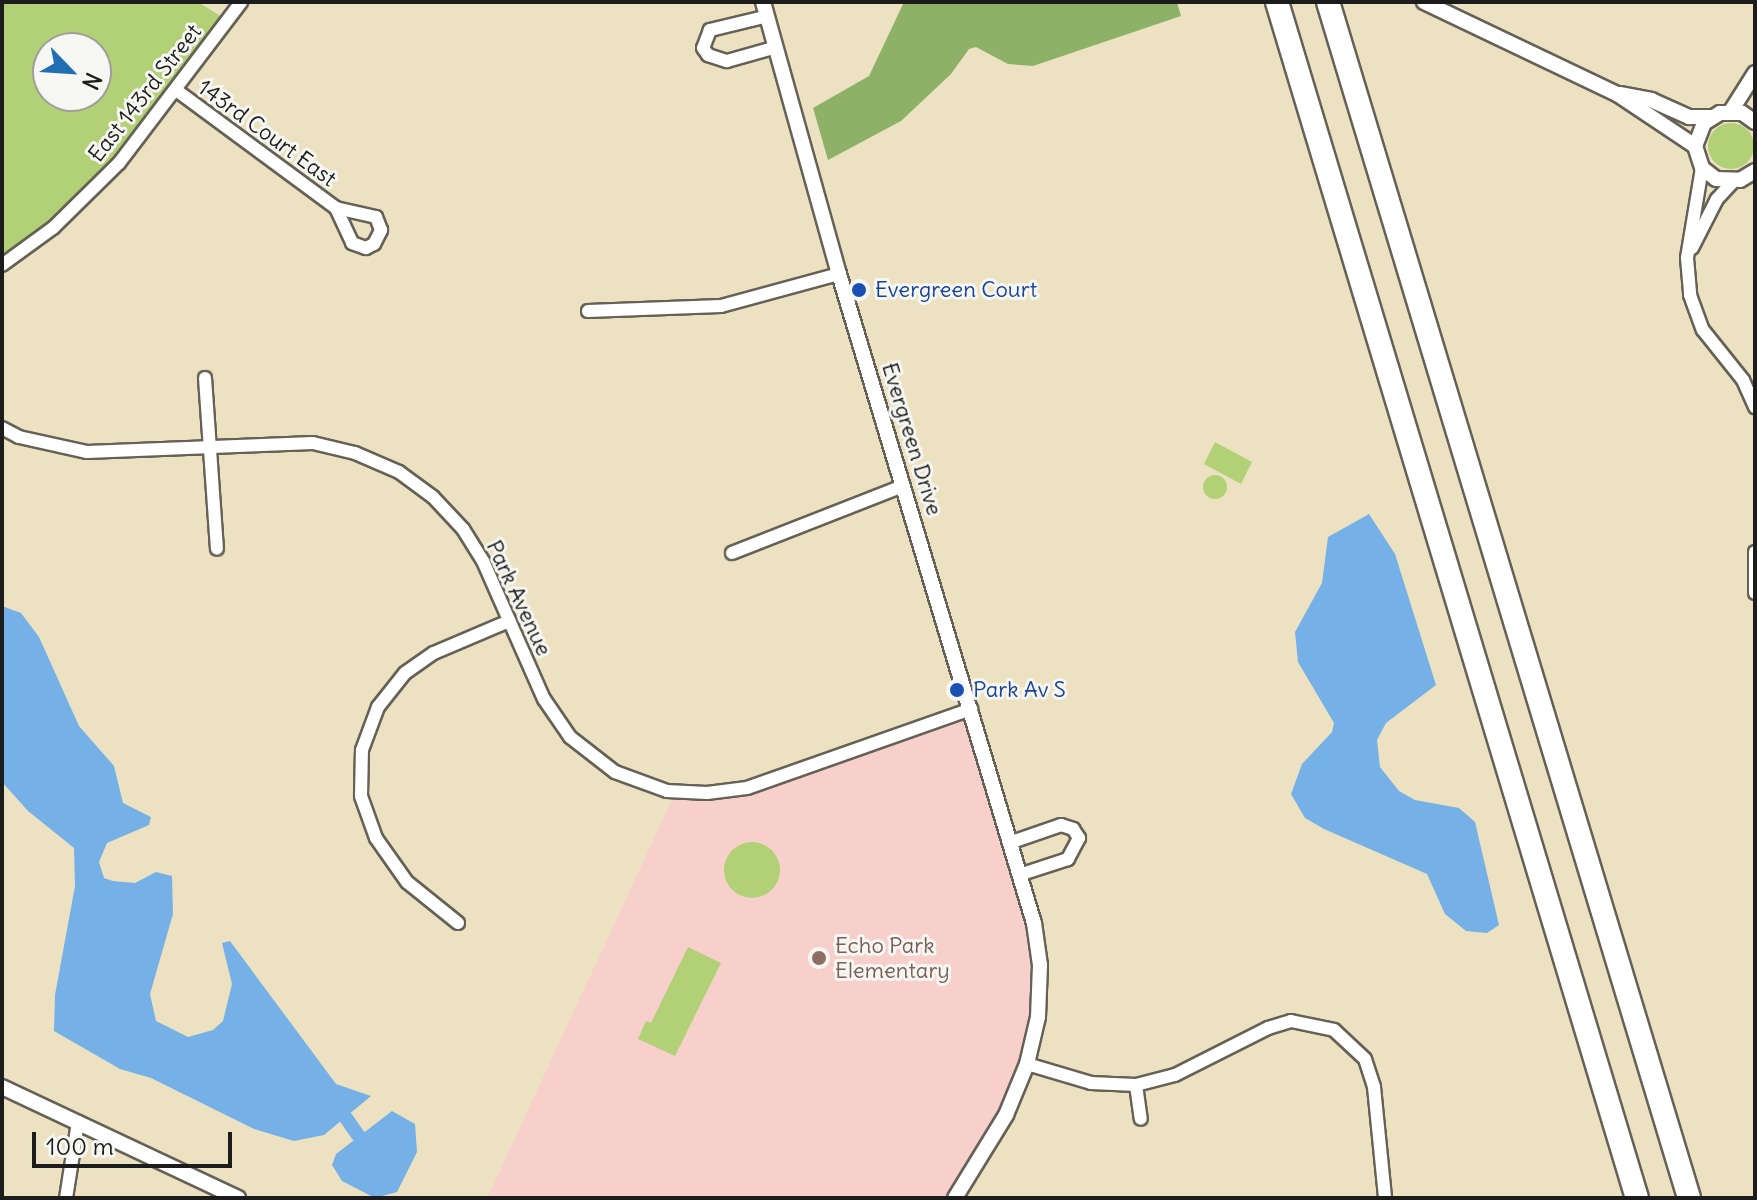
<!DOCTYPE html>
<html>
<head>
<meta charset="utf-8">
<style>
	body { margin:0 }
	#map { position:relative; width:1757px; height:1200px; overflow:hidden; background:#ece2c2; font-family:Delius,sans-serif }
	div>[style] { position:absolute }
	[style*='--x'] { left:calc(var(--x)*1px); top:calc(var(--y)*1px); width:calc(var(--w)*1px); rotate:calc(var(--a)*1deg) }
	.built>* { inset:0; background:#f7d0cc }
	.green>* { inset:0; background:#b2d076 }
	.round { border-radius:50% }
	.forest>* { inset:0; background:#8db267 }
	.water>* { inset:0; background:#75b1e7 }
	.canal>* { height:14px; margin:-7px; padding:0 7px; transform-origin:7px; border-radius:7px; background:#75b1e7 }
	.roads { filter:drop-shadow(2px 0 #656156) drop-shadow(-2px 0 #656156) drop-shadow(0 2px #656156) drop-shadow(0 -2px #656156) }
	.minor>* { height:12px; margin:-6px; padding:0 6px; transform-origin:6px; border-radius:6px; background:#fff }
	.tertiary>* { height:14px; margin:-7px; padding:0 7px; transform-origin:7px; border-radius:7px; background:#fff }
	.motorway>* { height:22px; margin:-11px; padding:0 11px; transform-origin:11px; border-radius:11px; background:#fff }
	.dots>* { width:22px; height:22px; translate:-50% -50%; box-sizing:border-box; border:4px solid #f6f6f2; border-radius:50% }
	span { translate:-50% -50%; white-space:nowrap; text-align:center; line-height:1.15; -webkit-text-stroke:6px #f6f6f2; paint-order:stroke }
	.street-label { font-size:22px; color:#1c1c1c }
	.transit-label { font-size:22px; color:#164399 }
	.left { translate:0 -50%; text-align:left }
	.education-label { font-size:22px; color:#785e54 }
	.frame { position:absolute; inset:0; border:4px solid #1c1c1c; pointer-events:none }
	.north { position:absolute; left:32px; top:32px; width:80px; height:80px; box-sizing:border-box; background:#f6f6f2; border:2px solid #9f9f9c; border-radius:50%; rotate:115deg; font-size:22px; font-weight:700; line-height:32px; text-align:center; color:#1c1c1c }
	.north::after { content:''; display:block; margin:auto; width:28px; height:36px; background:#1f6fb2; clip-path:polygon(50% 0,100% 100%,50% 72%,0 100%) }
	.scale { position:absolute; left:32px; top:1132px; width:200px; height:36px; box-sizing:border-box; border:4px solid #1c1c1c; border-top:0; padding-left:10px; font-size:24px; line-height:28px; white-space:nowrap; color:#1c1c1c; -webkit-text-stroke:6px #f6f6f2; paint-order:stroke }
</style>
</head>
<body>
<div id="map">
	<div class="built">
		<div style="clip-path:polygon(971px 709px,1040px 965px,1027px 1064px,955px 1198px,487px 1198px,676px 791px,747px 788px)"></div>
	</div>
	<div class="green">
		<div style="clip-path:polygon(evenodd,2px 2px,198px 2px,227px 20px,119px 163px,7px 262px,2px 254px,2px 2px,48px 48px,96px 48px,96px 96px,48px 96px,48px 48px)"></div>
		<div class="round" style="left:1708px;top:123px;width:46px;height:46px"></div>
		<div style="clip-path:polygon(1215px 442px,1252px 462px,1241px 484px,1204px 464px)"></div>
		<div class="round" style="left:1203px;top:475px;width:24px;height:24px"></div>
		<div class="round" style="left:724px;top:842px;width:56px;height:56px"></div>
		<div style="clip-path:polygon(688px 947px,721px 963px,675px 1056px,638px 1039px,646px 1021px,651px 1023px)"></div>
	</div>
	<div class="forest">
		<div style="clip-path:polygon(904px 2px,1177px 2px,1181px 16px,1033px 66px,1008px 64px,976px 47px,969px 49px,951px 74px,901px 121px,828px 160px,813px 108px,869px 76px)"></div>
	</div>
	<div class="water">
		<div style="clip-path:polygon(1369px 514px,1395px 554px,1436px 685px,1386px 723px,1377px 740px,1380px 767px,1399px 791px,1415px 800px,1459px 808px,1475px 822px,1499px 925px,1487px 933px,1466px 931px,1445px 914px,1427px 874px,1324px 829px,1305px 818px,1291px 794px,1302px 764px,1332px 732px,1334px 723px,1298px 662px,1295px 632px,1322px 583px,1328px 537px)"></div>
		<div style="clip-path:polygon(2px 606px,21px 613px,39px 637px,79px 726px,114px 766px,123px 803px,151px 817px,149px 825px,107px 843px,99px 862px,104px 878px,113px 881px,135px 883px,156px 872px,172px 876px,173px 914px,150px 994px,156px 1021px,188px 1037px,213px 1030px,223px 1021px,232px 984px,222px 943px,230px 941px,336px 1084px,371px 1096px,324px 1135px,294px 1141px,254px 1129px,151px 1078px,120px 1069px,54px 1031px,55px 995px,75px 886px,74px 848px,28px 811px,2px 782px)"></div>
		<div style="clip-path:polygon(392px 1111px,415px 1124px,417px 1152px,397px 1192px,375px 1198px,342px 1181px,332px 1165px,336px 1154px)"></div>
	</div>
	<div class="canal">
		<div style="--x:346;--y:1118;--w:21;--a:55"></div>
	</div>
	<div class="roads">
		<div class="minor">
			<div style="--x:764;--y:17;--w:56;--a:166.5"></div>
			<div style="--x:710;--y:30;--w:19;--a:111"></div>
			<div style="--x:703;--y:48;--w:9;--a:54"></div>
			<div style="--x:708;--y:55;--w:20;--a:18"></div>
			<div style="--x:727;--y:61;--w:48;--a:-15.8"></div>
			<div style="--x:176;--y:90;--w:199;--a:36.4"></div>
			<div style="--x:336;--y:208;--w:38;--a:65"></div>
			<div style="--x:352;--y:243;--w:15;--a:20"></div>
			<div style="--x:366;--y:248;--w:9;--a:-27"></div>
			<div style="--x:374;--y:244;--w:16;--a:-63"></div>
			<div style="--x:381;--y:230;--w:14;--a:-111"></div>
			<div style="--x:376;--y:217;--w:41;--a:-167.3"></div>
			<div style="--x:1702;--y:168;--w:91;--a:99.5"></div>
			<div style="--x:1687;--y:258;--w:37;--a:85"></div>
			<div style="--x:1690;--y:295;--w:37;--a:70"></div>
			<div style="--x:1703;--y:330;--w:64;--a:51.3"></div>
			<div style="--x:1743;--y:380;--w:30;--a:66"></div>
			<div style="--x:1692;--y:248;--w:55;--a:-63"></div>
			<div style="--x:1717;--y:199;--w:23;--a:-47"></div>
			<div style="--x:2;--y:265;--w:63;--a:-36"></div>
			<div style="--x:53;--y:228;--w:93;--a:-44.6"></div>
			<div style="--x:119;--y:163;--w:202;--a:-52.8"></div>
			<div style="--x:588;--y:311;--w:133;--a:-2.2"></div>
			<div style="--x:721;--y:306;--w:122;--a:-15.2"></div>
			<div style="--x:205;--y:378;--w:171;--a:86"></div>
			<div style="--x:2;--y:428;--w:19;--a:28"></div>
			<div style="--x:19;--y:437;--w:70;--a:12.4"></div>
			<div style="--x:87;--y:452;--w:226;--a:-2.3"></div>
			<div style="--x:313;--y:443;--w:43;--a:13.4"></div>
			<div style="--x:355;--y:453;--w:48;--a:23.4"></div>
			<div style="--x:399;--y:472;--w:42;--a:36.3"></div>
			<div style="--x:433;--y:497;--w:44;--a:46.8"></div>
			<div style="--x:463;--y:529;--w:38;--a:58"></div>
			<div style="--x:483;--y:561;--w:151;--a:66.2"></div>
			<div style="--x:544;--y:699;--w:46;--a:55.6"></div>
			<div style="--x:570;--y:737;--w:57;--a:37.9"></div>
			<div style="--x:615;--y:772;--w:55;--a:20.1"></div>
			<div style="--x:667;--y:791;--w:40;--a:2.9"></div>
			<div style="--x:707;--y:793;--w:40;--a:-7.1"></div>
			<div style="--x:747;--y:788;--w:238;--a:-19.4"></div>
			<div style="--x:1755;--y:552;--w:41;--a:90"></div>
			<div style="--x:732;--y:553;--w:184;--a:-21.4"></div>
			<div style="--x:1012;--y:842;--w:52;--a:-19.1"></div>
			<div style="--x:1061;--y:825;--w:13;--a:18"></div>
			<div style="--x:1073;--y:829;--w:11;--a:56"></div>
			<div style="--x:1079;--y:838;--w:24;--a:118"></div>
			<div style="--x:1068;--y:859;--w:48;--a:161.9"></div>
			<div style="--x:458;--y:923;--w:65;--a:-141.2"></div>
			<div style="--x:407;--y:882;--w:54;--a:-125.2"></div>
			<div style="--x:376;--y:838;--w:45;--a:-109.7"></div>
			<div style="--x:361;--y:796;--w:46;--a:-88.8"></div>
			<div style="--x:362;--y:750;--w:46;--a:-69.6"></div>
			<div style="--x:378;--y:707;--w:43;--a:-51.5"></div>
			<div style="--x:405;--y:673;--w:35;--a:-35"></div>
			<div style="--x:434;--y:653;--w:82;--a:-23.1"></div>
			<div style="--x:1027;--y:1064;--w:67;--a:16.5"></div>
			<div style="--x:1091;--y:1083;--w:45;--a:2.5"></div>
			<div style="--x:1136;--y:1085;--w:40;--a:-14.4"></div>
			<div style="--x:1175;--y:1075;--w:104;--a:-26.8"></div>
			<div style="--x:1268;--y:1028;--w:24;--a:-17"></div>
			<div style="--x:1291;--y:1021;--w:44;--a:11.8"></div>
			<div style="--x:1334;--y:1030;--w:42;--a:43.1"></div>
			<div style="--x:1365;--y:1059;--w:29;--a:72"></div>
			<div style="--x:1374;--y:1087;--w:112;--a:84.3"></div>
			<div style="--x:1136;--y:1085;--w:34;--a:82"></div>
			<div style="--x:66;--y:1198;--w:77;--a:-81"></div>
		</div>
		<div class="tertiary">
			<div style="--x:763;--y:2;--w:282;--a:74.4"></div>
			<div style="--x:839;--y:274;--w:678;--a:73.28"></div>
			<div style="--x:1034;--y:923;--w:42;--a:81.9"></div>
			<div style="--x:1040;--y:965;--w:52;--a:92.2"></div>
			<div style="--x:1038;--y:1017;--w:48;--a:103.2"></div>
			<div style="--x:1027;--y:1064;--w:55;--a:112.4"></div>
			<div style="--x:1006;--y:1115;--w:97;--a:121.6"></div>
			<div style="--x:1424;--y:2;--w:214;--a:25.5"></div>
			<div style="--x:1617;--y:94;--w:94;--a:33.7"></div>
			<div style="--x:1621;--y:94;--w:31;--a:11"></div>
			<div style="--x:1651;--y:100;--w:42;--a:24.1"></div>
			<div style="--x:1689;--y:117;--w:21;--a:0"></div>
			<div style="--x:1731;--y:111;--w:45;--a:-57.7"></div>
			<div style="--x:1755;--y:122;--w:16;--a:-145"></div>
			<div style="--x:1742;--y:113;--w:22;--a:180"></div>
			<div style="--x:1720;--y:113;--w:19;--a:148"></div>
			<div style="--x:1704;--y:123;--w:25;--a:111"></div>
			<div style="--x:1695;--y:146;--w:23;--a:72"></div>
			<div style="--x:1702;--y:168;--w:18;--a:38"></div>
			<div style="--x:1716;--y:179;--w:24;--a:2"></div>
			<div style="--x:1740;--y:180;--w:17;--a:-31"></div>
			<div style="--x:2;--y:1087;--w:261;--a:25.2"></div>
		</div>
		<div class="motorway">
			<div style="--x:1277;--y:2;--w:1249;--a:73.25"></div>
			<div style="--x:1328;--y:2;--w:1249;--a:73.2"></div>
		</div>
	</div>
	<div class="dots">
		<div style="left:859px;top:290px;background:#1a4fb4"></div>
		<div style="left:957px;top:690px;background:#1a4fb4"></div>
		<div style="left:819px;top:958px;background:#8d6e63"></div>
	</div>
	<div class="street-label">
		<span style="left:145px;top:93px;rotate:-52deg">East 143rd Street</span>
		<span style="left:267px;top:133px;rotate:36deg">143rd Court East</span>
		<span style="left:912px;top:439px;rotate:73deg">Evergreen Drive</span>
		<span style="left:519px;top:598px;rotate:65deg">Park Avenue</span>
	</div>
	<div class="transit-label">
		<span class="left" style="left:875px;top:290px">Evergreen Court</span>
		<span class="left" style="left:973px;top:690px">Park Av S</span>
	</div>
	<div class="education-label">
		<span class="left" style="left:835px;top:958px">Echo Park<br>Elementary</span>
	</div>
	<div class="frame"></div>
	<div class="north">N</div>
	<div class="scale">100 m</div>
</div>
</body>
</html>
